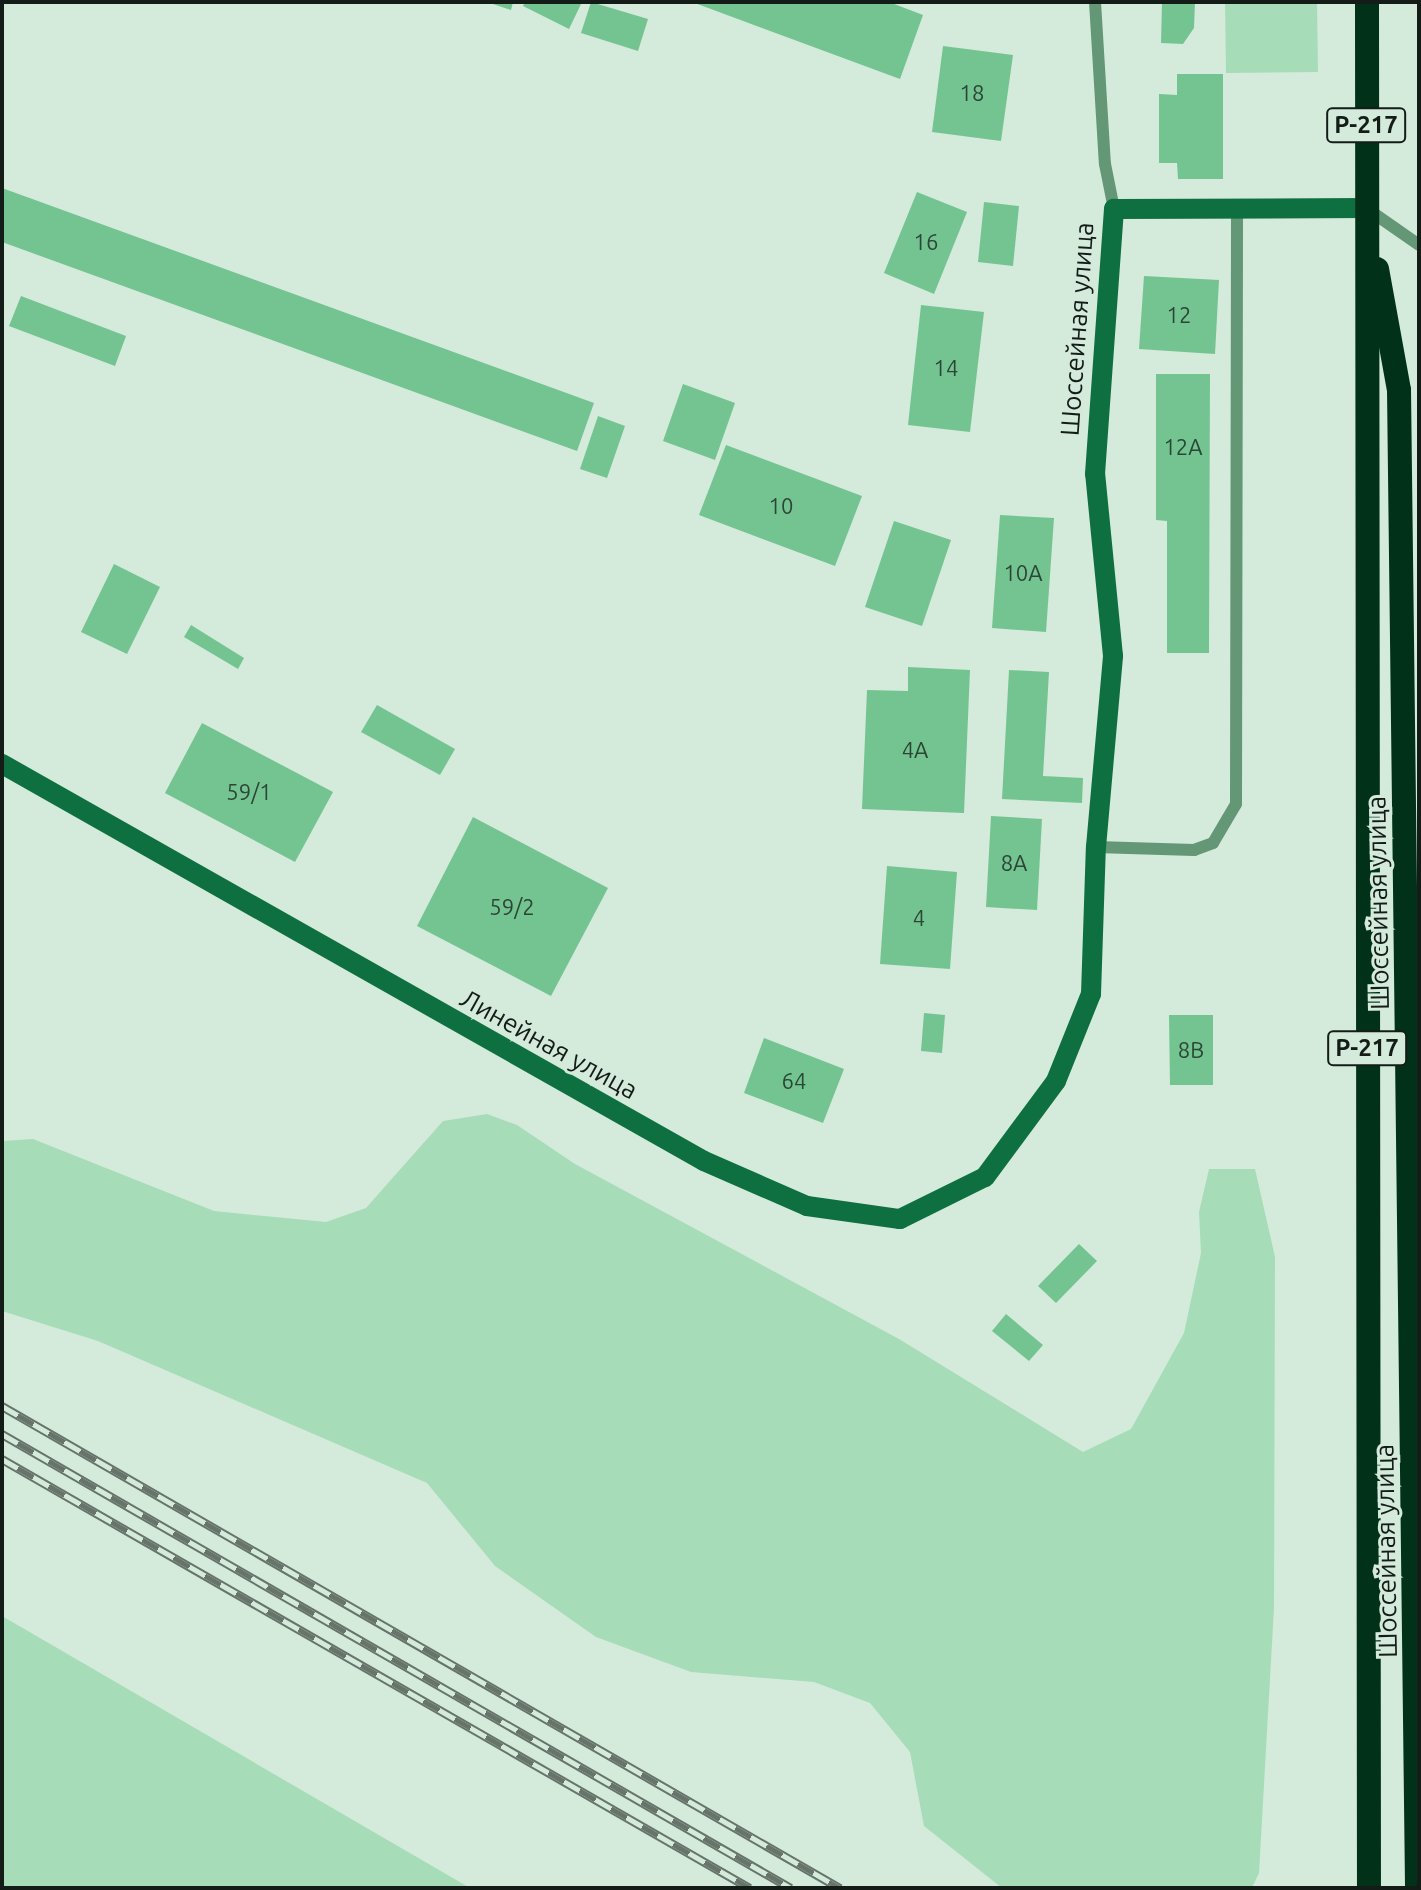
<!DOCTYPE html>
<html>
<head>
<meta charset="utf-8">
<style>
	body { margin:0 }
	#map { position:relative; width:1421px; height:1890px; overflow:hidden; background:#d4eadb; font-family:Ubuntu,sans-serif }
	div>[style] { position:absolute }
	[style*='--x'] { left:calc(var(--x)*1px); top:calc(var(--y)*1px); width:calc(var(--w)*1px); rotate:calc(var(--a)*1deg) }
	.green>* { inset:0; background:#a6ddb8 }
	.building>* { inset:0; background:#74c491 }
	.lane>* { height:12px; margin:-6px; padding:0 6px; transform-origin:6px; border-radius:6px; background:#639775 }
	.secondary>* { height:20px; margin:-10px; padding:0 10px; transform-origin:10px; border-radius:10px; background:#0e7040 }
	.highway>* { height:24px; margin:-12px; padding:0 12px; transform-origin:12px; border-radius:12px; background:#013219 }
	.rail>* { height:9px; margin-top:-4.5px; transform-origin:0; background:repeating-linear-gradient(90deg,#d4eadb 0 18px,#66746a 0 36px); box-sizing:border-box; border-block:2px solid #66746a }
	span { translate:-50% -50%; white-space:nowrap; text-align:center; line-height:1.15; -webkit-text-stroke:6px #d4eadb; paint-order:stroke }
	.number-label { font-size:22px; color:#2c4636 }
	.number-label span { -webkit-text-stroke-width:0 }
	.shield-label span { padding:2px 6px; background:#d4eadb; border:2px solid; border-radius:6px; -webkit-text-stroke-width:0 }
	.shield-label { font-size:24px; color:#141c17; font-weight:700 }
	.street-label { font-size:26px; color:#141c17 }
	.frame { position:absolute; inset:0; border:4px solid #141c17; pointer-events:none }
</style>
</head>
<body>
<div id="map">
	<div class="green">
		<div style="clip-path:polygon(1225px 2px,1317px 2px,1318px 72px,1226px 73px)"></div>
		<div style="clip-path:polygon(487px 1114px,517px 1125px,575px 1164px,899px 1339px,1083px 1452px,1131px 1429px,1184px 1333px,1201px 1253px,1199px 1212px,1209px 1169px,1255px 1169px,1275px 1257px,1274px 1608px,1259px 1873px,1252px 1888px,1002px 1888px,924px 1826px,910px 1752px,870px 1703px,814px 1682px,691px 1672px,596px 1637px,495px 1566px,427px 1483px,98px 1341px,2px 1311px,2px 1141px,33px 1139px,214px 1211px,326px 1222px,366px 1208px,443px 1121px)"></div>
		<div style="clip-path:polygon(2px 1616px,470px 1888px,2px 1888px)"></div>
	</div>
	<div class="building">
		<div style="clip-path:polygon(487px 2px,513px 2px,511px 10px)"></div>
		<div style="clip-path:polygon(525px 2px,582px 2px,569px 29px,523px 6px)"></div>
		<div style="clip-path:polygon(591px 2px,648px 19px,638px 51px,581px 33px)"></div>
		<div style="clip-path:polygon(692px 2px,889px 2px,923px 15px,900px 79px)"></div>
		<div style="clip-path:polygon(1162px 2px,1195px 2px,1194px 28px,1183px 44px,1161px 43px)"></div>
		<div style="clip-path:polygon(943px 46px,1013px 55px,1001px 141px,932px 132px)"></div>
		<div style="clip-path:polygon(1177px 74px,1223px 74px,1223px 179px,1178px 179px,1177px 163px,1159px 163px,1159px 94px,1177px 95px)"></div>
		<div style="clip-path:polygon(2px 188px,594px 403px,577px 451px,2px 242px)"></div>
		<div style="clip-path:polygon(917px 192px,967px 212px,934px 294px,884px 273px)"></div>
		<div style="clip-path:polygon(984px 202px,1019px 206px,1013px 266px,978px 262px)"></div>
		<div style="clip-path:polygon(1144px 276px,1219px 280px,1215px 354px,1139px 349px)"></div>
		<div style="clip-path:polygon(21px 296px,126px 336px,115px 366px,9px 326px)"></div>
		<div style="clip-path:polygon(921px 305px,984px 312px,970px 432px,908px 425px)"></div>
		<div style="clip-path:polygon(1156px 374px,1210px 374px,1209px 653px,1167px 653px,1167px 521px,1156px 520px)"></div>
		<div style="clip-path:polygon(683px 384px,735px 403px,715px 460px,663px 441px)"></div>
		<div style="clip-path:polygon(598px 416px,625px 426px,607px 478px,580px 469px)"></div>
		<div style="clip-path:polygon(726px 445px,862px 496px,835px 566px,699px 515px)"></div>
		<div style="clip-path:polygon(1000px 515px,1054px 518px,1046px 632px,992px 628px)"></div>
		<div style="clip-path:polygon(894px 521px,951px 540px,922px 626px,865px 607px)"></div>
		<div style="clip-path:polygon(114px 564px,160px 587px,127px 654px,81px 632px)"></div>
		<div style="clip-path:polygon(191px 625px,244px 658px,238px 669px,184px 637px)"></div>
		<div style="clip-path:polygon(908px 667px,970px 670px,964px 813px,862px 809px,867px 690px,908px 691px)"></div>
		<div style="clip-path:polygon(1009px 670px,1049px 672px,1043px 776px,1083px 778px,1082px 803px,1002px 799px)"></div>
		<div style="clip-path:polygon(377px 705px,455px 749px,440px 775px,361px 732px)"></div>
		<div style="clip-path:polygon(202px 723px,333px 792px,295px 862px,165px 793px)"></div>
		<div style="clip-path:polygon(991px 816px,1042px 819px,1037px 910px,986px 907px)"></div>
		<div style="clip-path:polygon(473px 817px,608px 888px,551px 996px,417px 926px)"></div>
		<div style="clip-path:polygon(887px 866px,957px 872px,950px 969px,880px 964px)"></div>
		<div style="clip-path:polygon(924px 1013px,945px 1015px,942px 1053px,921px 1051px)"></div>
		<div style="clip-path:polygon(1169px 1015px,1213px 1015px,1213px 1085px,1170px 1085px)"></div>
		<div style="clip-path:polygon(764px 1038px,844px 1069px,823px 1123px,744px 1093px)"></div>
		<div style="clip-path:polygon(1079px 1244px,1097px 1261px,1056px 1303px,1038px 1286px)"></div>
		<div style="clip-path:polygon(1006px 1314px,1043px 1345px,1029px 1361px,992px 1331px)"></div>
	</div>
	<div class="lane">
		<div style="--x:1095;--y:2;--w:162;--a:86.5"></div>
		<div style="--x:1105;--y:164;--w:46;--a:78.7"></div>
		<div style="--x:1366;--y:208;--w:65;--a:34.9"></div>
		<div style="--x:1096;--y:847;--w:98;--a:1.8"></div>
		<div style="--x:1194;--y:850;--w:20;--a:-20"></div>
		<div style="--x:1213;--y:843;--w:45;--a:-59.5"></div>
		<div style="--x:1236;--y:804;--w:596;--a:-89.9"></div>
	</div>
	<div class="secondary">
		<div style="--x:2;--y:764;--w:806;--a:29.49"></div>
		<div style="--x:704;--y:1161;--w:112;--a:23.6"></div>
		<div style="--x:807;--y:1206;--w:94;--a:8"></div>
		<div style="--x:900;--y:1219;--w:95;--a:-26.3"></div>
		<div style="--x:985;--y:1177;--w:119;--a:-53.5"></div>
		<div style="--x:1056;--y:1081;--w:94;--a:-68.1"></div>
		<div style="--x:1091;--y:994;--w:147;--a:-88.1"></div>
		<div style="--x:1096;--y:847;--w:192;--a:-84.9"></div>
		<div style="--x:1113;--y:656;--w:183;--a:-95.6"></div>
		<div style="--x:1095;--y:474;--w:266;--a:-85.9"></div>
		<div style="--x:1114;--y:209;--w:251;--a:-0.2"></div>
	</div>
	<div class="highway">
		<div style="--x:1367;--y:2;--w:1886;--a:89.94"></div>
		<div style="--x:1377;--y:269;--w:123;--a:79.7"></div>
		<div style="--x:1399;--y:390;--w:1498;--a:89.31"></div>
	</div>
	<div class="rail">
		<div style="--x:2;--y:1406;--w:967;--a:29.91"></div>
		<div style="--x:2;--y:1434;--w:910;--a:29.92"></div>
		<div style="--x:2;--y:1459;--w:862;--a:29.84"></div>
	</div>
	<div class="number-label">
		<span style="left:972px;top:93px">18</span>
		<span style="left:926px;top:242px">16</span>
		<span style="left:1179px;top:315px">12</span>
		<span style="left:946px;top:368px">14</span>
		<span style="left:1183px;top:447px">12А</span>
		<span style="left:781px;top:506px">10</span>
		<span style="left:1023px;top:573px">10А</span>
		<span style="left:915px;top:750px">4А</span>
		<span style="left:249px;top:792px">59/1</span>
		<span style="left:1014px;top:863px">8А</span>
		<span style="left:512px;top:907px">59/2</span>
		<span style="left:919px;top:918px">4</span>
		<span style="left:1191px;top:1050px">8В</span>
		<span style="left:794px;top:1081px">64</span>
	</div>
	<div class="shield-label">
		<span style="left:1366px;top:125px">Р-217</span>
		<span style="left:1367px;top:1048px">Р-217</span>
	</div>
	<div class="street-label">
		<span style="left:1077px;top:329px;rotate:-86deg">Шоссейная улица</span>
		<span style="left:1378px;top:903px;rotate:-91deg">Шоссейная улица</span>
		<span style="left:549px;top:1044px;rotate:29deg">Линейная улица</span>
		<span style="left:1386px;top:1551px;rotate:-91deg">Шоссейная улица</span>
	</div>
	<div class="frame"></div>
</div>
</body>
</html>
